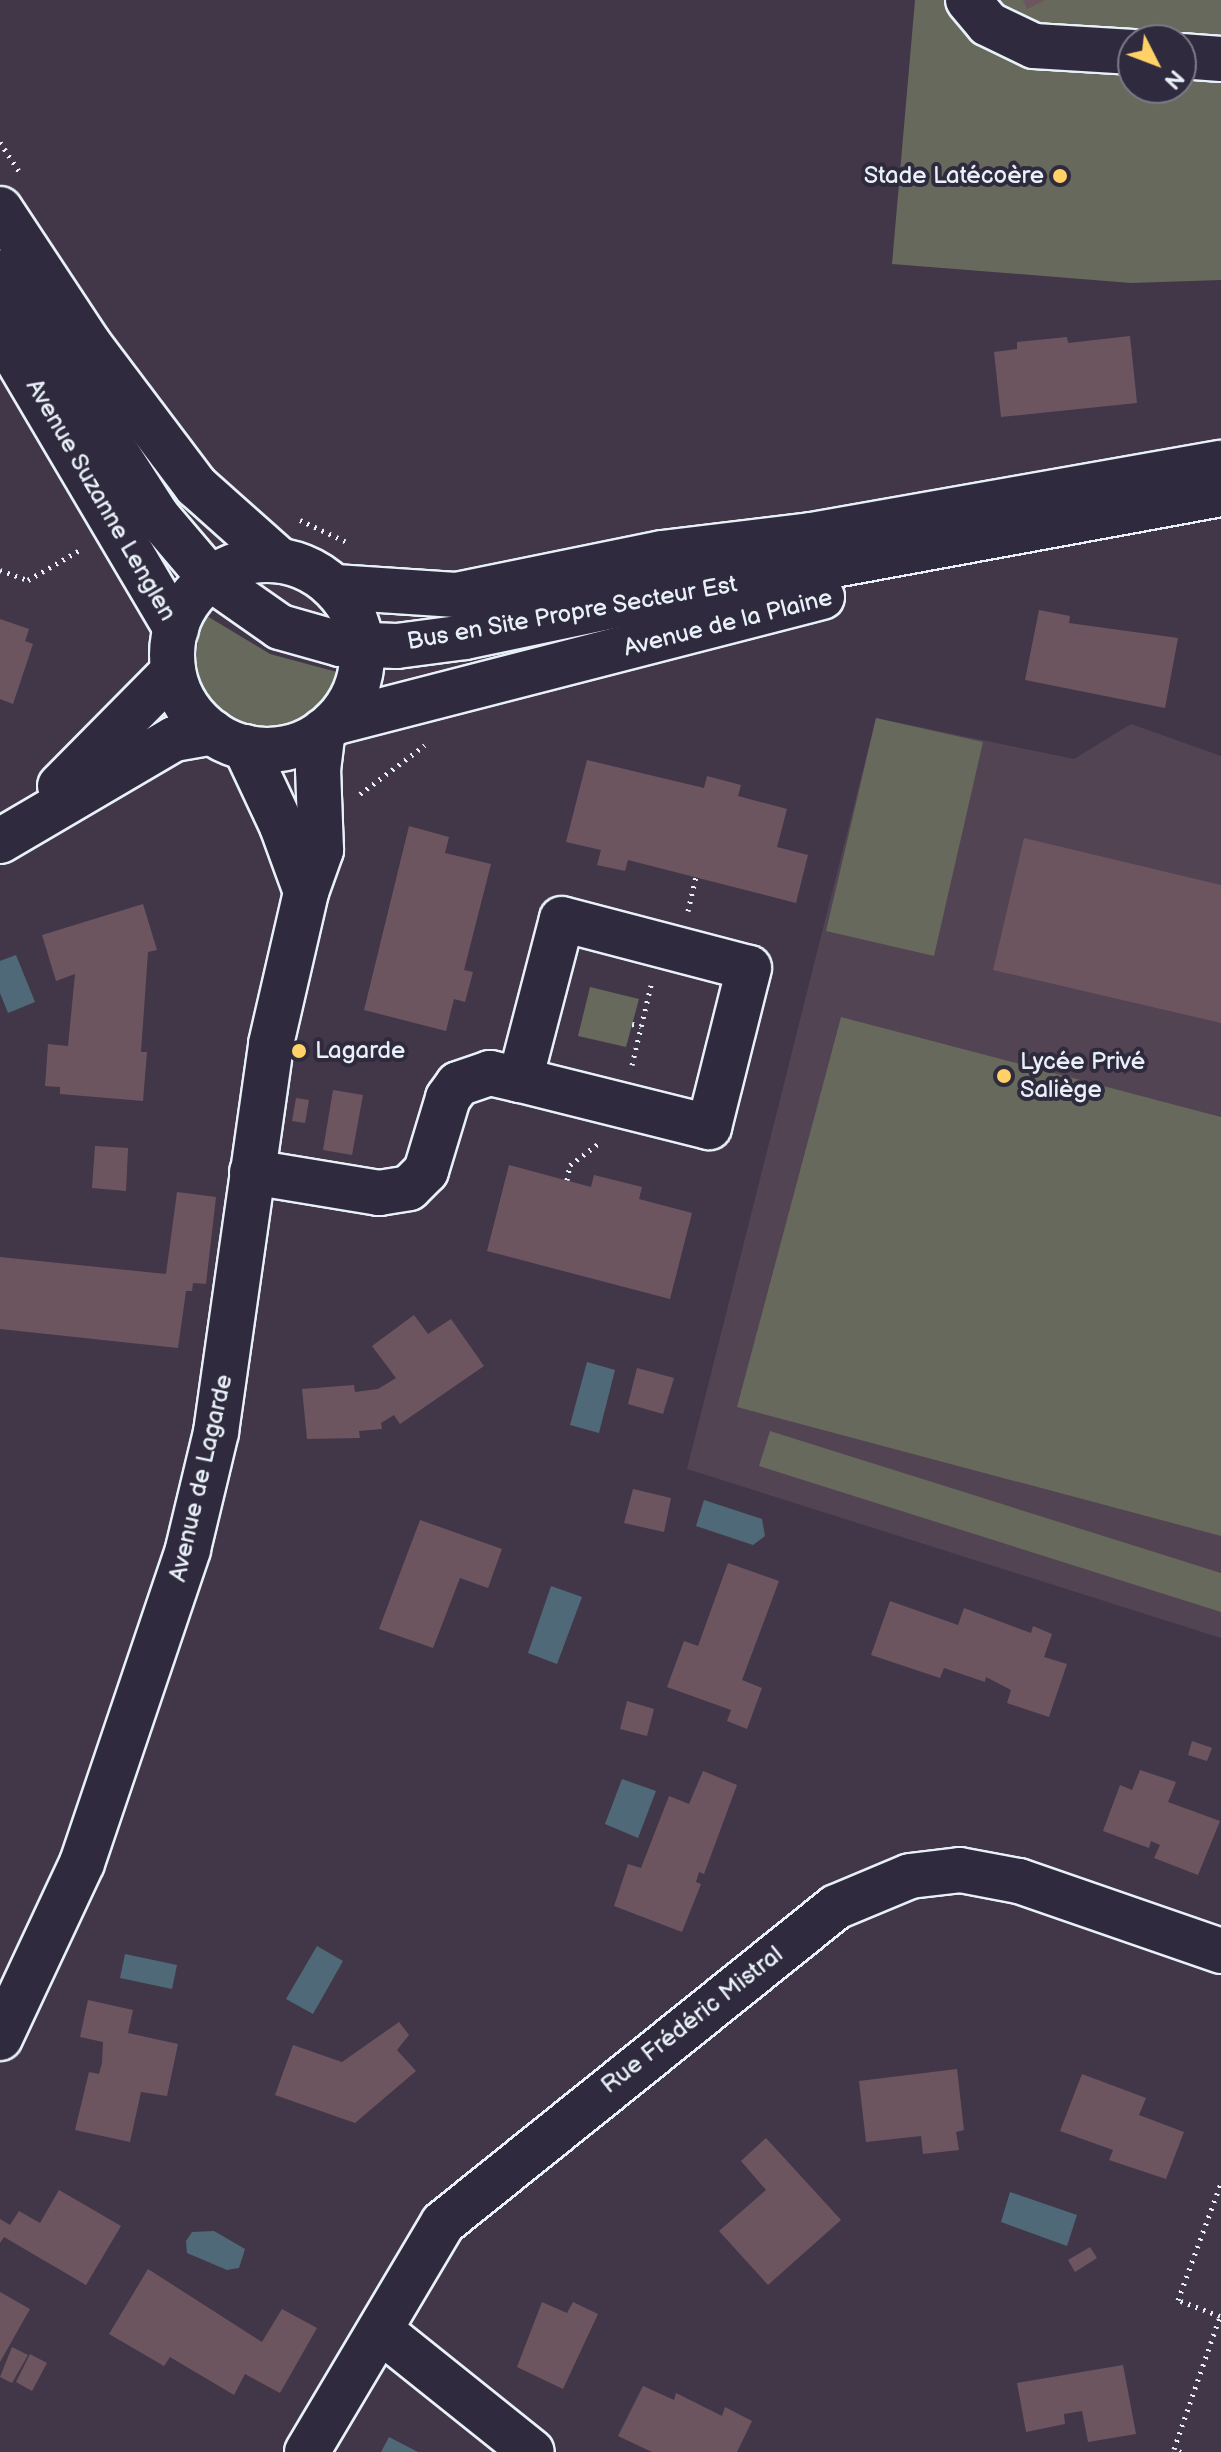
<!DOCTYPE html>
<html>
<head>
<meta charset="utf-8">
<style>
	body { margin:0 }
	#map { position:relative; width:1221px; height:2452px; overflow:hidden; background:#423748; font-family:"Balsamiq Sans",sans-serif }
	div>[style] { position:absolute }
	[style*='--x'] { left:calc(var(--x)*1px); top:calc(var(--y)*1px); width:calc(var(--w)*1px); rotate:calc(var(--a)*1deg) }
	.built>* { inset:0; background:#524452 }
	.green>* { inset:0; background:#66695b }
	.water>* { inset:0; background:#506978 }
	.building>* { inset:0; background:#6d5560 }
	.path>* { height:5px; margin-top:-2.5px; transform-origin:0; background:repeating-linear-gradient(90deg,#e8f1f8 0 2px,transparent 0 8px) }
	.roads { filter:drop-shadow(2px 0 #e8f1f8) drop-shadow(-2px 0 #e8f1f8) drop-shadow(0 2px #e8f1f8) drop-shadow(0 -2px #e8f1f8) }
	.minor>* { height:44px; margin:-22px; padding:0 22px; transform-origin:22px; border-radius:22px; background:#2f2a3d }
	.minor>.ring { margin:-22px; padding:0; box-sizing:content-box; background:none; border:44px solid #2f2a3d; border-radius:50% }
	.dots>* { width:22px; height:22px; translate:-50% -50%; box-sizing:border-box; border:4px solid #2f2a3d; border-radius:50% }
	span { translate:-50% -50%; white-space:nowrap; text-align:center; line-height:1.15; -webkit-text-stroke:8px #2f2a3d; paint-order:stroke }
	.poi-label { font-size:24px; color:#e8f1f8 }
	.right { translate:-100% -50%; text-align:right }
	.left { translate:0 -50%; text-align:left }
	.street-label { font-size:24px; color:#e8f1f8 }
	.north { position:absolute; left:1117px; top:24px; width:80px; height:80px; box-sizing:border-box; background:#2f2a3d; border:2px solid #797a88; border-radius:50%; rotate:132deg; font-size:22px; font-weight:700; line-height:32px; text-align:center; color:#e8f1f8 }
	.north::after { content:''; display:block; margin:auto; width:28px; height:36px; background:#ffd166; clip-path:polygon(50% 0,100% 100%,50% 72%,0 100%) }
</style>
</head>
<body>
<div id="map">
	<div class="built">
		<div style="clip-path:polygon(876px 718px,1074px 759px,1131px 724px,1221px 756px,1221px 1638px,687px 1469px)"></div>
	</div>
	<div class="green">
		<div style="clip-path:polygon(evenodd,915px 0,1221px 0,1221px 280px,1131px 283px,892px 264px,915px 0,1133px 40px,1181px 40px,1181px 88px,1133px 88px,1133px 40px)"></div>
		<div style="clip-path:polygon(207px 616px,270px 654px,337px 672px,327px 697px,310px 715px,278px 729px,251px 728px,224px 716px,202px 691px,195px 667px,199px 631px)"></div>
		<div style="clip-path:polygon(876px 718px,983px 742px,934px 956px,826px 931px)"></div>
		<div style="clip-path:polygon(590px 987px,639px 999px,626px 1047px,578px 1036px)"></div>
		<div style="clip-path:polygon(841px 1017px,1221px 1117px,1221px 1536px,737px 1407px)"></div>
		<div style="clip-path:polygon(770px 1431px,1221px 1573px,1221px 1612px,759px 1466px)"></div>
	</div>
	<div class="water">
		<div style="clip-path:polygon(16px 955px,35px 1002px,8px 1013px,0 993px,0 961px)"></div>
		<div style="clip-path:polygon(587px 1362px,615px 1370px,599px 1433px,570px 1425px)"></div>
		<div style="clip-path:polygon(704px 1500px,762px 1519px,765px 1536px,753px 1545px,696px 1526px)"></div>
		<div style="clip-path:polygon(551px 1586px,582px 1597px,557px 1664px,528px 1653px)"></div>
		<div style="clip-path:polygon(622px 1779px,656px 1791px,638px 1838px,605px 1824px)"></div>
		<div style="clip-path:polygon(317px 1946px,343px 1961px,313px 2014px,286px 1999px)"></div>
		<div style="clip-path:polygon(125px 1954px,177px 1965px,172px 1989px,120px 1978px)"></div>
		<div style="clip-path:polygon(1010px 2192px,1077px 2215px,1067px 2246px,1001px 2222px)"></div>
		<div style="clip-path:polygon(214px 2231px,245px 2249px,239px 2268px,227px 2270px,187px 2253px,186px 2241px,192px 2232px)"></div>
		<div style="clip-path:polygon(389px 2437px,418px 2452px,381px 2452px)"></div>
	</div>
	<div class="building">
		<div style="clip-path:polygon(1023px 0,1045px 0,1027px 9px)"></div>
		<div style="clip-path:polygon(1130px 336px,1137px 403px,1001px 417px,994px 352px,1017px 349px,1017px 342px,1067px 337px,1068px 343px)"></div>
		<div style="clip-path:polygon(1039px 610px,1070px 616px,1069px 623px,1178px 638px,1165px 708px,1025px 680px)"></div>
		<div style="clip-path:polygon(0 619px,29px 629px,25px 641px,33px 644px,13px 704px,0 699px)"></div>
		<div style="clip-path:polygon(587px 760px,704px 788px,707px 776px,741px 785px,738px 796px,787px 809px,777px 847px,808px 855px,796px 903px,628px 860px,625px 871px,597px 865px,601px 850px,566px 842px)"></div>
		<div style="clip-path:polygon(409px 826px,449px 837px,445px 853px,491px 864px,464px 970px,473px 972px,465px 1002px,454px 999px,446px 1031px,364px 1010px)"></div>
		<div style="clip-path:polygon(1024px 838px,1221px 885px,1221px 1023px,993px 970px)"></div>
		<div style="clip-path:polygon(143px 904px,157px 950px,148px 952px,141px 1052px,147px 1052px,143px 1101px,60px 1094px,60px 1087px,45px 1086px,48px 1044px,68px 1046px,75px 974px,56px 981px,42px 935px)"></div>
		<div style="clip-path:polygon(333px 1090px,363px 1095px,352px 1155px,323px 1150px)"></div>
		<div style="clip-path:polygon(296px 1098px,309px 1100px,305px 1123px,292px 1121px)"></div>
		<div style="clip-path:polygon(95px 1146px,128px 1148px,126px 1191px,92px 1188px)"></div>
		<div style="clip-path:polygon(509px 1165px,591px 1187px,594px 1175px,642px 1187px,639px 1199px,692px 1213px,670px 1299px,487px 1251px)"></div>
		<div style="clip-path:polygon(177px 1192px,216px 1197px,206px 1284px,193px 1283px,192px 1291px,186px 1291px,178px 1348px,0 1329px,0 1257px,166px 1274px)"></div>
		<div style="clip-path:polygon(414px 1315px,428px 1334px,451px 1319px,484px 1366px,400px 1424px,394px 1415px,381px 1423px,382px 1429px,359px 1431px,360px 1438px,307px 1439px,302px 1389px,354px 1385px,355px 1392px,378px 1389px,396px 1378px,372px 1346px)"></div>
		<div style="clip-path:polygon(637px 1368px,674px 1378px,663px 1414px,628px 1404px)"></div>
		<div style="clip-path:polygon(633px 1489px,671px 1498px,664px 1532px,624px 1523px)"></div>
		<div style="clip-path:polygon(420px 1520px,502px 1549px,488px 1588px,460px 1578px,433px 1648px,379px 1629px)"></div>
		<div style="clip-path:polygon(728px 1563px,779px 1581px,742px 1680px,762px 1688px,747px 1729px,727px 1721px,731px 1710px,667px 1687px,684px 1641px,698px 1646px)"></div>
		<div style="clip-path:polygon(890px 1601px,958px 1625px,964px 1608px,1031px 1633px,1033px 1626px,1052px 1634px,1044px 1657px,1067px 1664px,1049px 1717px,1007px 1703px,1011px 1690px,986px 1677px,985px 1682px,944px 1668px,940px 1678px,871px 1655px)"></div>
		<div style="clip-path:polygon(627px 1701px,654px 1709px,647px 1736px,620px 1729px)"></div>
		<div style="clip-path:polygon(1192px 1741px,1212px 1748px,1207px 1761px,1188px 1755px)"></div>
		<div style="clip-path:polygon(1140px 1770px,1176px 1782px,1168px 1802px,1220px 1821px,1198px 1875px,1154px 1858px,1160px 1845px,1151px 1841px,1149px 1848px,1103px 1831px,1120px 1785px,1132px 1790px)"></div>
		<div style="clip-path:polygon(703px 1771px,737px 1785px,704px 1874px,699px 1872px,696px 1882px,701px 1884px,682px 1932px,614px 1906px,628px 1864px,641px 1868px,669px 1796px,689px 1804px)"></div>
		<div style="clip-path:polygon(88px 2000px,133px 2010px,128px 2033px,178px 2044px,167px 2096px,141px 2092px,130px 2142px,75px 2130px,89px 2072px,99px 2074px,102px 2063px,103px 2042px,80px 2037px)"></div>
		<div style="clip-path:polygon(399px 2022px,409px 2035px,397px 2050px,416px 2071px,355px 2123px,275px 2095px,293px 2045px,342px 2062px)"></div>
		<div style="clip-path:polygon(957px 2069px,964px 2130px,956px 2132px,959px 2150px,923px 2154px,921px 2136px,866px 2142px,859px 2081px)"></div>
		<div style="clip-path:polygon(1082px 2074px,1146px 2098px,1139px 2115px,1184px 2132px,1166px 2179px,1109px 2160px,1113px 2150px,1060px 2131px)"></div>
		<div style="clip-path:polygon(766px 2138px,841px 2220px,768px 2285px,719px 2231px,766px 2190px,741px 2161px)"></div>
		<div style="clip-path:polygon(59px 2190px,121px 2226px,86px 2285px,4px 2237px,0 2243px,0 2219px,10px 2225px,19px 2211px,40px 2223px)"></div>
		<div style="clip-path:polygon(1090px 2247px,1097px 2258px,1075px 2272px,1068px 2260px)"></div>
		<div style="clip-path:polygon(148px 2269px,262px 2342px,282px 2309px,317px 2328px,280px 2393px,245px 2374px,234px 2395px,170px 2357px,164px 2366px,109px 2334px)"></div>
		<div style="clip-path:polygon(0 2292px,30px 2309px,0 2362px)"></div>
		<div style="clip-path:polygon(542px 2302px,567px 2313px,573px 2302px,598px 2314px,563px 2389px,517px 2367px)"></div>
		<div style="clip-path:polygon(12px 2347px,28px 2355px,12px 2383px,0 2377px)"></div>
		<div style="clip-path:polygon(30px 2354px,47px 2363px,32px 2391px,16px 2382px)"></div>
		<div style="clip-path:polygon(1123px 2365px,1136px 2434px,1088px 2442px,1082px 2411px,1064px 2414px,1065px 2424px,1026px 2432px,1017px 2383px)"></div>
		<div style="clip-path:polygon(643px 2386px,674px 2400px,676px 2393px,722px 2416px,725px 2407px,752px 2421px,737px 2452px,652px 2452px,618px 2436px)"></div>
	</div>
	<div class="path">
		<div style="--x:0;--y:142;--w:35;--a:57"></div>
		<div style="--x:300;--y:520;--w:54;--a:25.1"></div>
		<div style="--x:0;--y:570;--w:30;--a:20"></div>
		<div style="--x:28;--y:580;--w:60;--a:-30"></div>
		<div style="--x:360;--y:794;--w:81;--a:-37"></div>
		<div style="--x:688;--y:911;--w:35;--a:-77"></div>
		<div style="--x:632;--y:1024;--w:9;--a:13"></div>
		<div style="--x:632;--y:1065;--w:82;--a:-76.6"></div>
		<div style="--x:567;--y:1180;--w:15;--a:-79"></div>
		<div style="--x:570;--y:1165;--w:36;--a:-37"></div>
		<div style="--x:1181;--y:2452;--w:8;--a:-157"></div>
		<div style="--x:1174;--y:2449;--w:141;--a:-70.9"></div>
		<div style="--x:1220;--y:2316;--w:45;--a:-159.1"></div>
		<div style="--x:1178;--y:2300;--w:125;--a:-69.8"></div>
	</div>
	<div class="roads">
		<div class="minor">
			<div style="--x:968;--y:0;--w:31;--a:50"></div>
			<div style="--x:988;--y:24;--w:51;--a:25.6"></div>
			<div style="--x:1034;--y:46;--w:99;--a:3.5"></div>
			<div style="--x:1181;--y:56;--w:40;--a:4.3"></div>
			<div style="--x:0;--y:209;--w:162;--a:56.6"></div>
			<div style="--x:89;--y:344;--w:178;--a:53"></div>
			<div style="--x:196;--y:486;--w:111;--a:41.7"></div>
			<div style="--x:0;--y:272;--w:292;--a:57.2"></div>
			<div style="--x:158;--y:517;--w:80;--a:49.6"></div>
			<div style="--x:210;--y:578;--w:85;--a:35"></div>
			<div style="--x:280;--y:627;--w:62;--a:15.8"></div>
			<div style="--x:340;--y:644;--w:57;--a:2"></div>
			<div style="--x:397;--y:646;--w:69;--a:-7.5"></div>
			<div style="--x:465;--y:637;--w:177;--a:-11.8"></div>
			<div style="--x:638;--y:601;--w:593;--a:-10.4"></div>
			<div style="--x:0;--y:330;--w:347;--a:59.5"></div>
			<div class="ring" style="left:172px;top:560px;width:146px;height:146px"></div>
			<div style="--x:335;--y:587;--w:121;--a:3.8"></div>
			<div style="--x:456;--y:595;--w:210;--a:-11.5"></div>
			<div style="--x:662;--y:553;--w:150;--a:-6.9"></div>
			<div style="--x:811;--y:535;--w:416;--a:-10"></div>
			<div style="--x:333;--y:723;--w:505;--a:-14.45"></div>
			<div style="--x:245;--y:747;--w:87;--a:64.9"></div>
			<div style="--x:282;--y:826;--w:70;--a:70"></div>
			<div style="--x:60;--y:786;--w:161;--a:-45.3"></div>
			<div style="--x:0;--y:841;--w:202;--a:-30.4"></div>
			<div style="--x:174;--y:739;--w:39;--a:-10"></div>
			<div style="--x:562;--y:919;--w:193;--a:14.7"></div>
			<div style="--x:749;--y:968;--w:164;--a:104.1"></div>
			<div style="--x:709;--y:1127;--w:195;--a:-166"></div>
			<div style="--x:520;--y:1080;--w:166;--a:-75.4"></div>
			<div style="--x:252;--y:1172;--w:129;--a:9.4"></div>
			<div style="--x:379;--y:1193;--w:30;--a:-9"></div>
			<div style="--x:409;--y:1188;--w:24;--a:-45"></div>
			<div style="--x:426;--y:1171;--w:76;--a:-73.2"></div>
			<div style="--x:448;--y:1098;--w:17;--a:-54"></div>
			<div style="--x:458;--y:1084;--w:34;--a:-19"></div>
			<div style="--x:490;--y:1073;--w:31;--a:13"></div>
			<div style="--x:0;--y:2038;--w:193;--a:-64.9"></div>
			<div style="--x:82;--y:1863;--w:331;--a:-71.3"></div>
			<div style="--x:188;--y:1549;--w:120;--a:-76.5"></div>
			<div style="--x:216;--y:1432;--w:392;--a:-81.9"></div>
			<div style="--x:271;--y:1044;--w:156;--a:-77"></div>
			<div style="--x:306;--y:892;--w:45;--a:-70.3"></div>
			<div style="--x:321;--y:850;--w:80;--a:-92.1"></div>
			<div style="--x:318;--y:770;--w:39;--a:-83"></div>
			<div style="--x:381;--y:2331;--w:193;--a:38.7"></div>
			<div style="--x:307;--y:2452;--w:266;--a:-59.3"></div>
			<div style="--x:443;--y:2223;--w:504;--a:-38.8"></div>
			<div style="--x:836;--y:1907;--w:80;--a:-22.7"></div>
			<div style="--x:910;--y:1876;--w:50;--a:-6.8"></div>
			<div style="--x:960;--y:1870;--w:60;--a:10.6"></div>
			<div style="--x:1019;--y:1881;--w:214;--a:19.1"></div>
		</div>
	</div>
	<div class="dots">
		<div style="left:1060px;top:176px;background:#ffd166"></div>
		<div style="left:299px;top:1051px;background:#ffd166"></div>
		<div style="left:1004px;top:1076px;background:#ffd166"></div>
	</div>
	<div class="poi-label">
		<span class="right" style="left:1044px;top:176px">Stade Latécoère</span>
		<span class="left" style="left:315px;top:1051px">Lagarde</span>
		<span class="left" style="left:1020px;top:1076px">Lycée Privé<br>Saliège</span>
	</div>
	<div class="street-label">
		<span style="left:101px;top:500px;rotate:60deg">Avenue Suzanne Lenglen</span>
		<span style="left:572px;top:613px;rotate:-10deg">Bus en Site Propre Secteur Est</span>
		<span style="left:728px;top:623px;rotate:-14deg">Avenue de la Plaine</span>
		<span style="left:201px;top:1478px;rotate:-77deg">Avenue de Lagarde</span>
		<span style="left:692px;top:2020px;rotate:-38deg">Rue Frédéric Mistral</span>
	</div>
	<div class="north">N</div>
</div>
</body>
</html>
